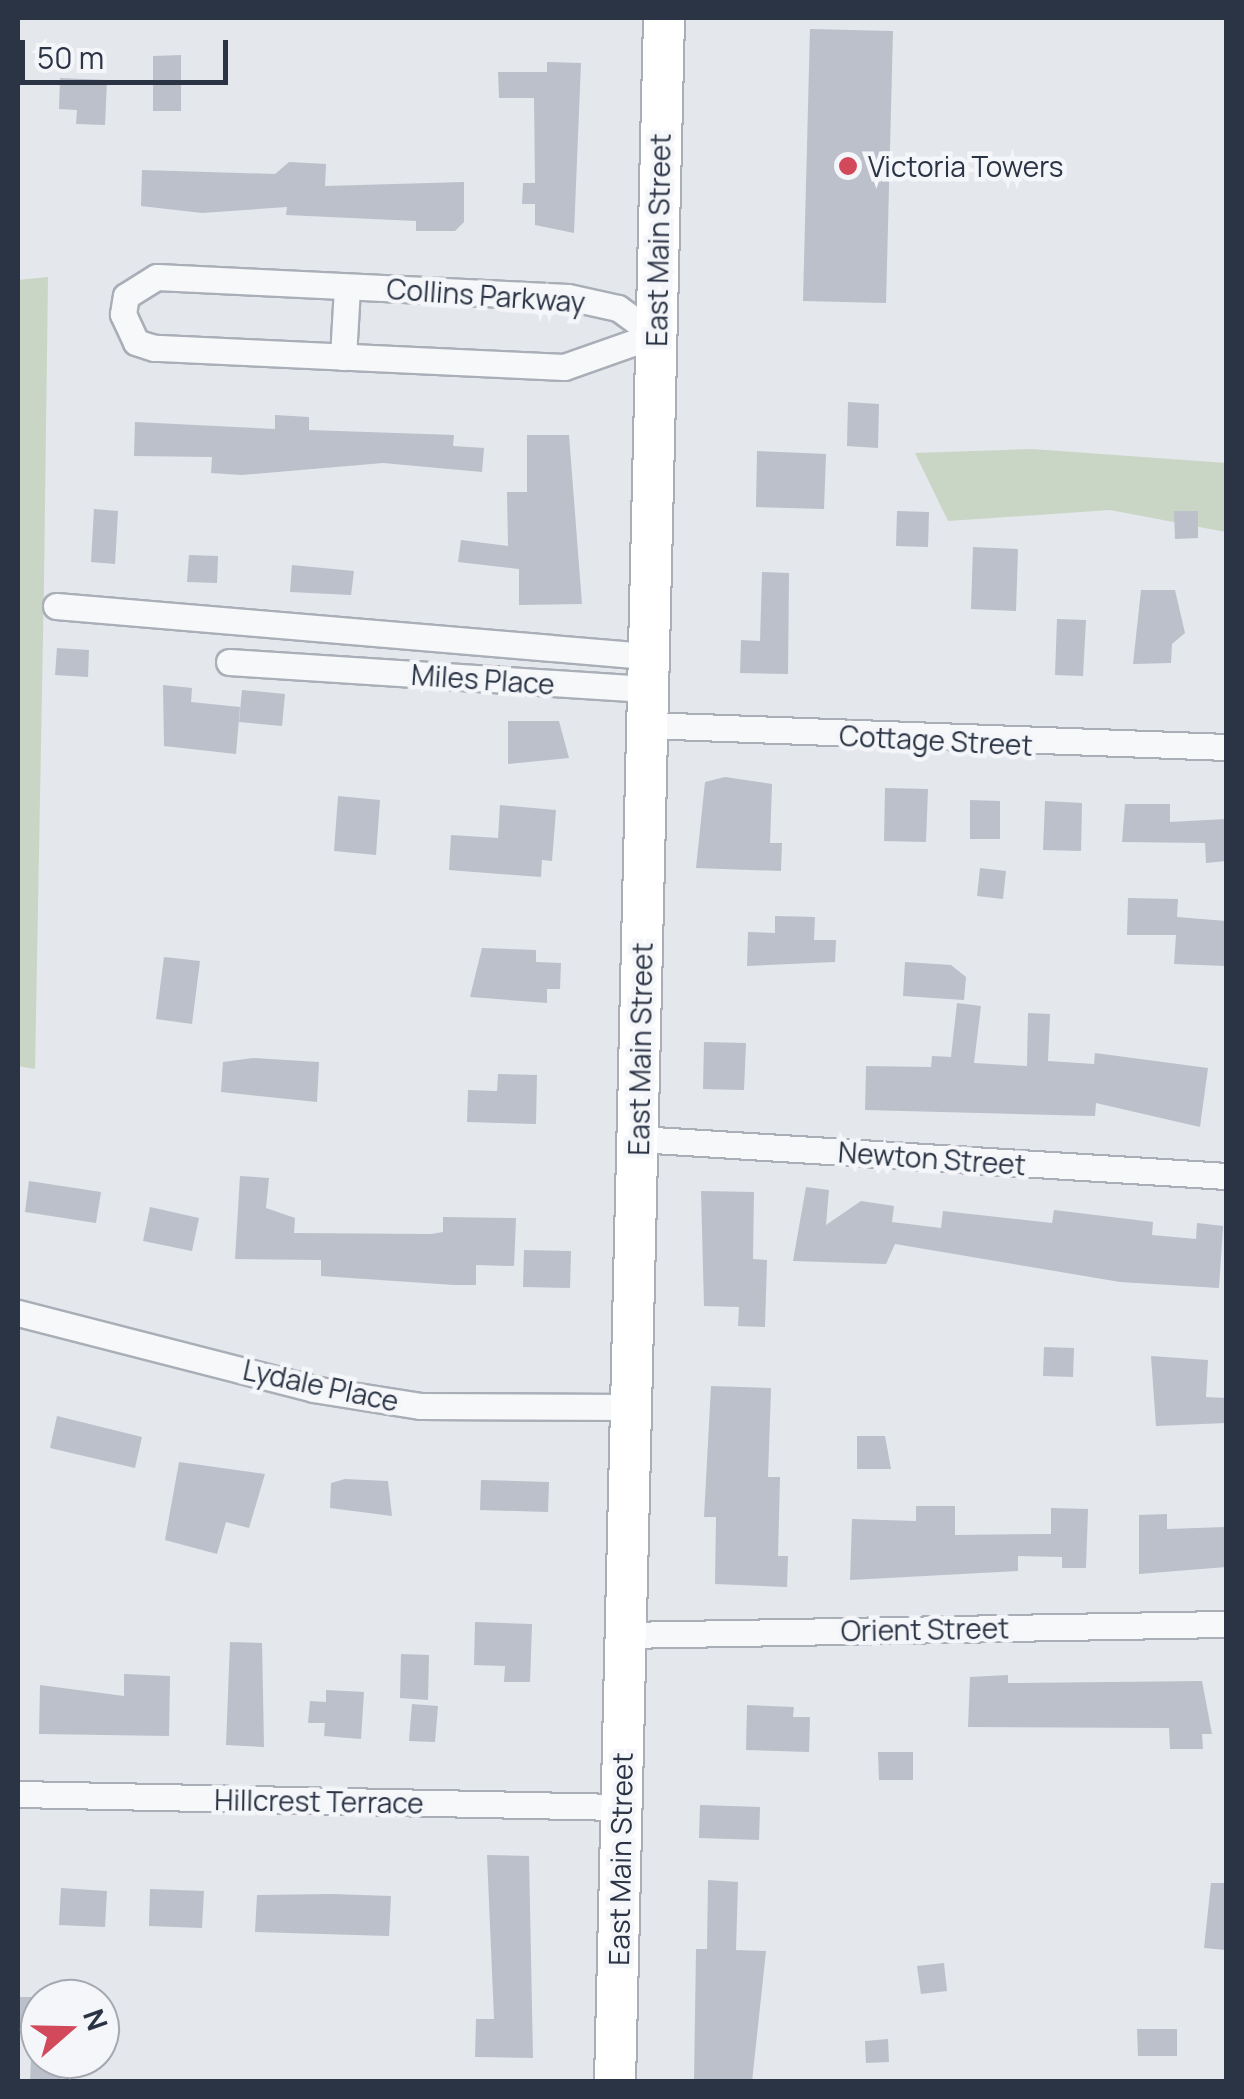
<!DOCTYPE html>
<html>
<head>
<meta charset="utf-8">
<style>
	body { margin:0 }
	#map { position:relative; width:1244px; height:2099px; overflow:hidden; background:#e4e7ec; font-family:Manrope,sans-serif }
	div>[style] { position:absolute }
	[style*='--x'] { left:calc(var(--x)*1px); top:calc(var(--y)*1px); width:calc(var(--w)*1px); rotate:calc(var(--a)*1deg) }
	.green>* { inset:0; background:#c9d6c5 }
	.building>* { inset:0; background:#bbc0ca }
	.roads { filter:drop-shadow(2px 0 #a9aeb7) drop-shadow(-2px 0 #a9aeb7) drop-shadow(0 2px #a9aeb7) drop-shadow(0 -2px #a9aeb7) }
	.street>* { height:25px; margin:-12.5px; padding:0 12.5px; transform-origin:12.5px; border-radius:12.5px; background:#f7f8fa }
	.primary>* { height:40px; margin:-20px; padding:0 20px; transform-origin:20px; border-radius:20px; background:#fff }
	.dots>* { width:28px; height:28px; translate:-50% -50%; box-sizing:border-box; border:5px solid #f4f6f9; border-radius:50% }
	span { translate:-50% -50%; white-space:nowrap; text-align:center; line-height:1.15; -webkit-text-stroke:9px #f4f6f9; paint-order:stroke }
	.poi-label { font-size:28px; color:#2b3445 }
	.left { translate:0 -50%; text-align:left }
	.street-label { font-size:28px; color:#2b3445 }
	.frame { position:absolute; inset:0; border:20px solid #2b3445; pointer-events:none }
	.north { position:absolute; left:20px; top:1979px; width:100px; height:100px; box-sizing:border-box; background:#f4f6f9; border:2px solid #a4a8b1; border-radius:50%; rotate:70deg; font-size:28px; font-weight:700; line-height:40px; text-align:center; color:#2b3445 }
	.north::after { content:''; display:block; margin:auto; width:35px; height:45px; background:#d1495b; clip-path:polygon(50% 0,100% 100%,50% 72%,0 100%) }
	.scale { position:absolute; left:20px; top:40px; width:208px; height:45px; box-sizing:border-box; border:5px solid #2b3445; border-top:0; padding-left:12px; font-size:30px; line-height:35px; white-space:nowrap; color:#2b3445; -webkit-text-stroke:8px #f4f6f9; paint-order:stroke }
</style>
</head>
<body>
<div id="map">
	<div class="green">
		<div style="clip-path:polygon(48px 277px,44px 582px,35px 1069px,18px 1066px,18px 280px)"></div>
		<div style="clip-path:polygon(1032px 449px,1226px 463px,1226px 532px,1110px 510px,948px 521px,915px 453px)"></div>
	</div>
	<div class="building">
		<div style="clip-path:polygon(810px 29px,893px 31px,886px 303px,803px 301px)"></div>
		<div style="clip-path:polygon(181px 55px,181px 111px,153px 111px,153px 56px)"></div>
		<div style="clip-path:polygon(547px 62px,581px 63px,574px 233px,535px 225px,535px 204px,522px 204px,523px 183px,535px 183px,534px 98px,499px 98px,498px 72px,547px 72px)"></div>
		<div style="clip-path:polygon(60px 78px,107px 80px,105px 125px,76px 124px,77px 110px,59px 109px)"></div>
		<div style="clip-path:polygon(289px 162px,326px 164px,325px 186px,464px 182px,464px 222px,455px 231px,416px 231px,416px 221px,286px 215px,287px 207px,202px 213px,141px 206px,142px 170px,275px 174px)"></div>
		<div style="clip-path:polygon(848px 402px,879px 404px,878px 448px,847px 446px)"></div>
		<div style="clip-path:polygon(275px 415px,309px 417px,309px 430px,454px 435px,453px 446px,484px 448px,482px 472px,383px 463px,241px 475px,211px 473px,212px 457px,134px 456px,135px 422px,275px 429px)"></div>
		<div style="clip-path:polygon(527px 435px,569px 435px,582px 604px,519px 605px,519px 569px,458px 562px,461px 540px,508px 546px,507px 492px,527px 492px)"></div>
		<div style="clip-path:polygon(757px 451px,826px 454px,824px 509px,756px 507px)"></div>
		<div style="clip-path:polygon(94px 509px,118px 511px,115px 564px,91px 562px)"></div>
		<div style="clip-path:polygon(897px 511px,929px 512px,928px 547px,896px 546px)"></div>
		<div style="clip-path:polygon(1174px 511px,1198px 511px,1198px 538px,1175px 539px)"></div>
		<div style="clip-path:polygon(973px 547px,1018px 549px,1016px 611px,971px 609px)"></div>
		<div style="clip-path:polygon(189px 555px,218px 556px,217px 583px,187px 582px)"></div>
		<div style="clip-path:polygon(292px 565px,354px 571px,351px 595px,290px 592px)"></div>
		<div style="clip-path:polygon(762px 572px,789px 573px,788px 674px,740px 673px,741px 640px,760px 641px)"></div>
		<div style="clip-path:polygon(1141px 590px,1175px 590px,1185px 633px,1172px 644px,1171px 663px,1133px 664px)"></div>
		<div style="clip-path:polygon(1057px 619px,1086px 620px,1083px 676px,1055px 675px)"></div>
		<div style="clip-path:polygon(57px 648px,89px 650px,88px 677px,55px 675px)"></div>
		<div style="clip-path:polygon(163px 685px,192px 688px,191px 702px,240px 707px,236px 754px,164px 746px)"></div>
		<div style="clip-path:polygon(242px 690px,285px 694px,282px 726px,239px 722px)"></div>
		<div style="clip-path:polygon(508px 721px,559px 721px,569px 758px,508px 764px)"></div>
		<div style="clip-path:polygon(725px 777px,772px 784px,770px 843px,782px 843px,781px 871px,696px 868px,705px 782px)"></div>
		<div style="clip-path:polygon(885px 788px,928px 789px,926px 842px,884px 841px)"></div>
		<div style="clip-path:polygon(338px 796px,380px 800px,376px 855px,334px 851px)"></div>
		<div style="clip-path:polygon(970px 800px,1000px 801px,1000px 839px,970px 839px)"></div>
		<div style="clip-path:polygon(1045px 801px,1082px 803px,1081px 851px,1043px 850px)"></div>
		<div style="clip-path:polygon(1125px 804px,1170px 804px,1170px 822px,1226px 819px,1226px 861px,1206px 863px,1205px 843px,1122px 842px)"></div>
		<div style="clip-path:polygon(500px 805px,556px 810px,552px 861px,542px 860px,541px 877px,449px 870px,451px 835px,498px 838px)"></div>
		<div style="clip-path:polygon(980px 868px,1006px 871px,1003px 899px,977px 896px)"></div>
		<div style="clip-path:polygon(1128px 898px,1178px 899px,1177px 917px,1226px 921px,1226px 966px,1174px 964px,1176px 935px,1127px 935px)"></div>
		<div style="clip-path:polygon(775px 916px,815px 917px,814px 940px,836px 940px,835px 962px,747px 966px,748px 932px,775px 933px)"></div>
		<div style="clip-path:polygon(482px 948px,536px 950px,536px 962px,561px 963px,560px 989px,547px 989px,547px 1003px,470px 997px)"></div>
		<div style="clip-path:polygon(164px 957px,200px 961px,192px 1024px,156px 1019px)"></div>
		<div style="clip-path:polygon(905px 962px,951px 965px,966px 977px,964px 1000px,903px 996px)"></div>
		<div style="clip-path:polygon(957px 1003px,981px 1006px,974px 1063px,1027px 1066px,1028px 1013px,1050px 1014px,1048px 1061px,1094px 1064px,1095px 1053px,1208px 1068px,1200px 1127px,1096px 1103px,1095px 1116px,865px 1110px,866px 1066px,931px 1067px,932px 1056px,951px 1057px)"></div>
		<div style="clip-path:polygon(704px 1042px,746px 1043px,744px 1090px,703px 1089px)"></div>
		<div style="clip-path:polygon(253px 1058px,319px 1062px,317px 1102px,221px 1092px,223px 1062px)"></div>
		<div style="clip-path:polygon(498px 1074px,537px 1075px,536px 1124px,467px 1122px,468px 1090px,497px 1091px)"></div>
		<div style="clip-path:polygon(240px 1176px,269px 1178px,266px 1208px,295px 1218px,294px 1233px,431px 1234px,443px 1232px,443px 1217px,516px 1218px,514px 1266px,476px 1265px,476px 1285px,454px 1285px,321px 1276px,321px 1260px,235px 1259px)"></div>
		<div style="clip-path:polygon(29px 1181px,101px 1192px,96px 1223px,25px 1212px)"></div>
		<div style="clip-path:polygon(806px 1187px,829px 1190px,826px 1225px,861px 1201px,894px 1206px,892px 1222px,941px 1228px,943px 1211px,1052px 1223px,1054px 1210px,1153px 1222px,1152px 1235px,1196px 1239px,1197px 1223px,1223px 1226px,1219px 1288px,1120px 1282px,895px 1244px,886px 1264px,793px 1261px)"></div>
		<div style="clip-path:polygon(701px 1191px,754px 1192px,753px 1259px,767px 1260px,765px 1327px,738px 1326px,739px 1307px,704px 1306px)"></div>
		<div style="clip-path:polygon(150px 1207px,199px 1218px,192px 1251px,143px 1241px)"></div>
		<div style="clip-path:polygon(524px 1250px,571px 1251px,570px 1288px,523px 1287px)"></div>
		<div style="clip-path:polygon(1044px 1347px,1074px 1348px,1073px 1377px,1043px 1376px)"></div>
		<div style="clip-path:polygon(1151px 1356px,1208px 1360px,1206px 1397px,1226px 1398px,1226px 1423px,1156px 1426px)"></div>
		<div style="clip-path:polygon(711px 1386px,771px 1388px,768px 1477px,780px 1477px,778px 1556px,788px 1556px,787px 1587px,715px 1584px,716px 1517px,704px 1517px)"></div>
		<div style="clip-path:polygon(57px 1416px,142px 1437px,135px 1468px,50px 1448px)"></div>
		<div style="clip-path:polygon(857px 1436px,885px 1436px,891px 1469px,857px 1469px)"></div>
		<div style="clip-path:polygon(179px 1462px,265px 1474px,249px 1528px,226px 1522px,217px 1554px,165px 1540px)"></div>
		<div style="clip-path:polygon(345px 1479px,388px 1481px,392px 1516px,330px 1508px,331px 1483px)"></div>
		<div style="clip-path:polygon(481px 1480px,549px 1482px,548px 1512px,480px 1510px)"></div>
		<div style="clip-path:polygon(916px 1506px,955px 1506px,955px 1535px,1051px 1534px,1051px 1508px,1088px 1509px,1086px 1568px,1062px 1568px,1062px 1557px,1018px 1556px,1018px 1571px,850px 1580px,852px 1519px,916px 1521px)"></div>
		<div style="clip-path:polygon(1167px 1514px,1167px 1529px,1226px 1527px,1226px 1567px,1139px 1574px,1139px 1515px)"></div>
		<div style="clip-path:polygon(475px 1622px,532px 1624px,530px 1682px,504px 1682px,505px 1666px,474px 1665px)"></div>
		<div style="clip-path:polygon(230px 1642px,262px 1643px,264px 1747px,226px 1745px)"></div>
		<div style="clip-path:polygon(401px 1654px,429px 1655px,428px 1700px,400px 1698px)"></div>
		<div style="clip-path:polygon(124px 1674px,170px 1676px,169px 1736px,39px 1734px,40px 1685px,124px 1696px)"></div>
		<div style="clip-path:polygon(1008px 1675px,1008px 1683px,1202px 1681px,1212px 1734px,1202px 1734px,1203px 1749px,1170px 1749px,1169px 1728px,968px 1727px,970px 1677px)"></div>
		<div style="clip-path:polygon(326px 1690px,364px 1692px,361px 1739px,324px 1736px,325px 1723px,308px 1723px,310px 1701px,326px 1702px)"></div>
		<div style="clip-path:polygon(412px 1704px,438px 1706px,435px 1742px,409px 1741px)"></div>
		<div style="clip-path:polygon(747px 1705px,794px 1707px,793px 1717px,810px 1717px,809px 1752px,746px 1750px)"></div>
		<div style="clip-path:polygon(878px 1752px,913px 1752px,913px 1780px,879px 1780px)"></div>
		<div style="clip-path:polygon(700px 1805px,760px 1807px,759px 1840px,699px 1838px)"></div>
		<div style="clip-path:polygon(487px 1855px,529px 1856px,533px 2058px,475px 2057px,476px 2019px,494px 2019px)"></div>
		<div style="clip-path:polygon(708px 1880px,738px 1882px,736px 1950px,766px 1951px,752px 2082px,694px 2082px,696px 1949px,707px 1949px)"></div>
		<div style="clip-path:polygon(1211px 1883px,1226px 1883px,1226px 1950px,1204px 1948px)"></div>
		<div style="clip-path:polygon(61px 1888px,107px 1891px,105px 1927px,59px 1925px)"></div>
		<div style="clip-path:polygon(150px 1889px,204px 1891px,202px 1928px,149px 1926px)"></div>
		<div style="clip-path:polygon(332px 1894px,391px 1896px,389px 1936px,255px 1932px,257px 1895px)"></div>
		<div style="clip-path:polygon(944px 1963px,947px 1991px,921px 1994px,917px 1966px)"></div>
		<div style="clip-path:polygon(18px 1997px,40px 1997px,40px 2024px,18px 2023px)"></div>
		<div style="clip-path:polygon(1137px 2029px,1177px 2029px,1177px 2056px,1138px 2056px)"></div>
		<div style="clip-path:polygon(888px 2039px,889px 2062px,866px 2063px,865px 2041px)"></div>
		<div style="clip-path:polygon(31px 2059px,62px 2059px,61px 2082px,30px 2082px)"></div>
	</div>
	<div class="roads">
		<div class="street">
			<div style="--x:157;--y:277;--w:411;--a:2.8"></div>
			<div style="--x:568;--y:297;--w:51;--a:12.4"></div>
			<div style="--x:618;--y:308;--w:46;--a:36.1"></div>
			<div style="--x:655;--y:335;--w:96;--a:160.6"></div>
			<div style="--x:564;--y:367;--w:410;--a:-177.3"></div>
			<div style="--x:154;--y:348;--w:19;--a:-162"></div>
			<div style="--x:136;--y:342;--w:31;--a:-115"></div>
			<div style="--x:123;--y:314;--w:18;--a:-81"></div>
			<div style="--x:126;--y:296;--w:36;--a:-32"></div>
			<div style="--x:343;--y:357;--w:70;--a:-86.7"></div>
			<div style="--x:56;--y:606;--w:592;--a:4.84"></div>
			<div style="--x:229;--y:662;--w:418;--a:3.7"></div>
			<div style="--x:646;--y:725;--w:580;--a:2.17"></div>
			<div style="--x:638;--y:1139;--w:589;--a:3.6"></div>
			<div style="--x:18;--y:1313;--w:305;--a:14.4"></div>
			<div style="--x:313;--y:1389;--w:108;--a:9"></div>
			<div style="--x:420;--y:1406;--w:210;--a:0.3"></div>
			<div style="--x:624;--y:1635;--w:602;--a:-1.05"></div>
			<div style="--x:18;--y:1794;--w:603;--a:1.24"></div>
		</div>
		<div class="primary">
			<div style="--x:615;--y:2082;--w:2065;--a:-88.64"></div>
		</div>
	</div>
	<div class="dots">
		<div style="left:848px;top:166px;background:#d1495b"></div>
	</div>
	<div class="poi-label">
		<span class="left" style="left:868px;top:166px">Victoria Towers</span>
	</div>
	<div class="street-label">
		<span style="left:658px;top:240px;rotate:-89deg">East Main Street</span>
		<span style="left:486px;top:295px;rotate:4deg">Collins Parkway</span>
		<span style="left:483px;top:679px;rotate:4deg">Miles Place</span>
		<span style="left:936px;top:740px;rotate:3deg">Cottage Street</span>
		<span style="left:640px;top:1049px;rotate:-89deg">East Main Street</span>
		<span style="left:932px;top:1158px;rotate:4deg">Newton Street</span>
		<span style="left:321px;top:1385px;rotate:12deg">Lydale Place</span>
		<span style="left:925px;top:1629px;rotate:-1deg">Orient Street</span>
		<span style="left:319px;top:1801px;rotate:1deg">Hillcrest Terrace</span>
		<span style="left:620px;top:1859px;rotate:-89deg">East Main Street</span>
	</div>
	<div class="frame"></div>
	<div class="north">N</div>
	<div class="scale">50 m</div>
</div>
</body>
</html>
